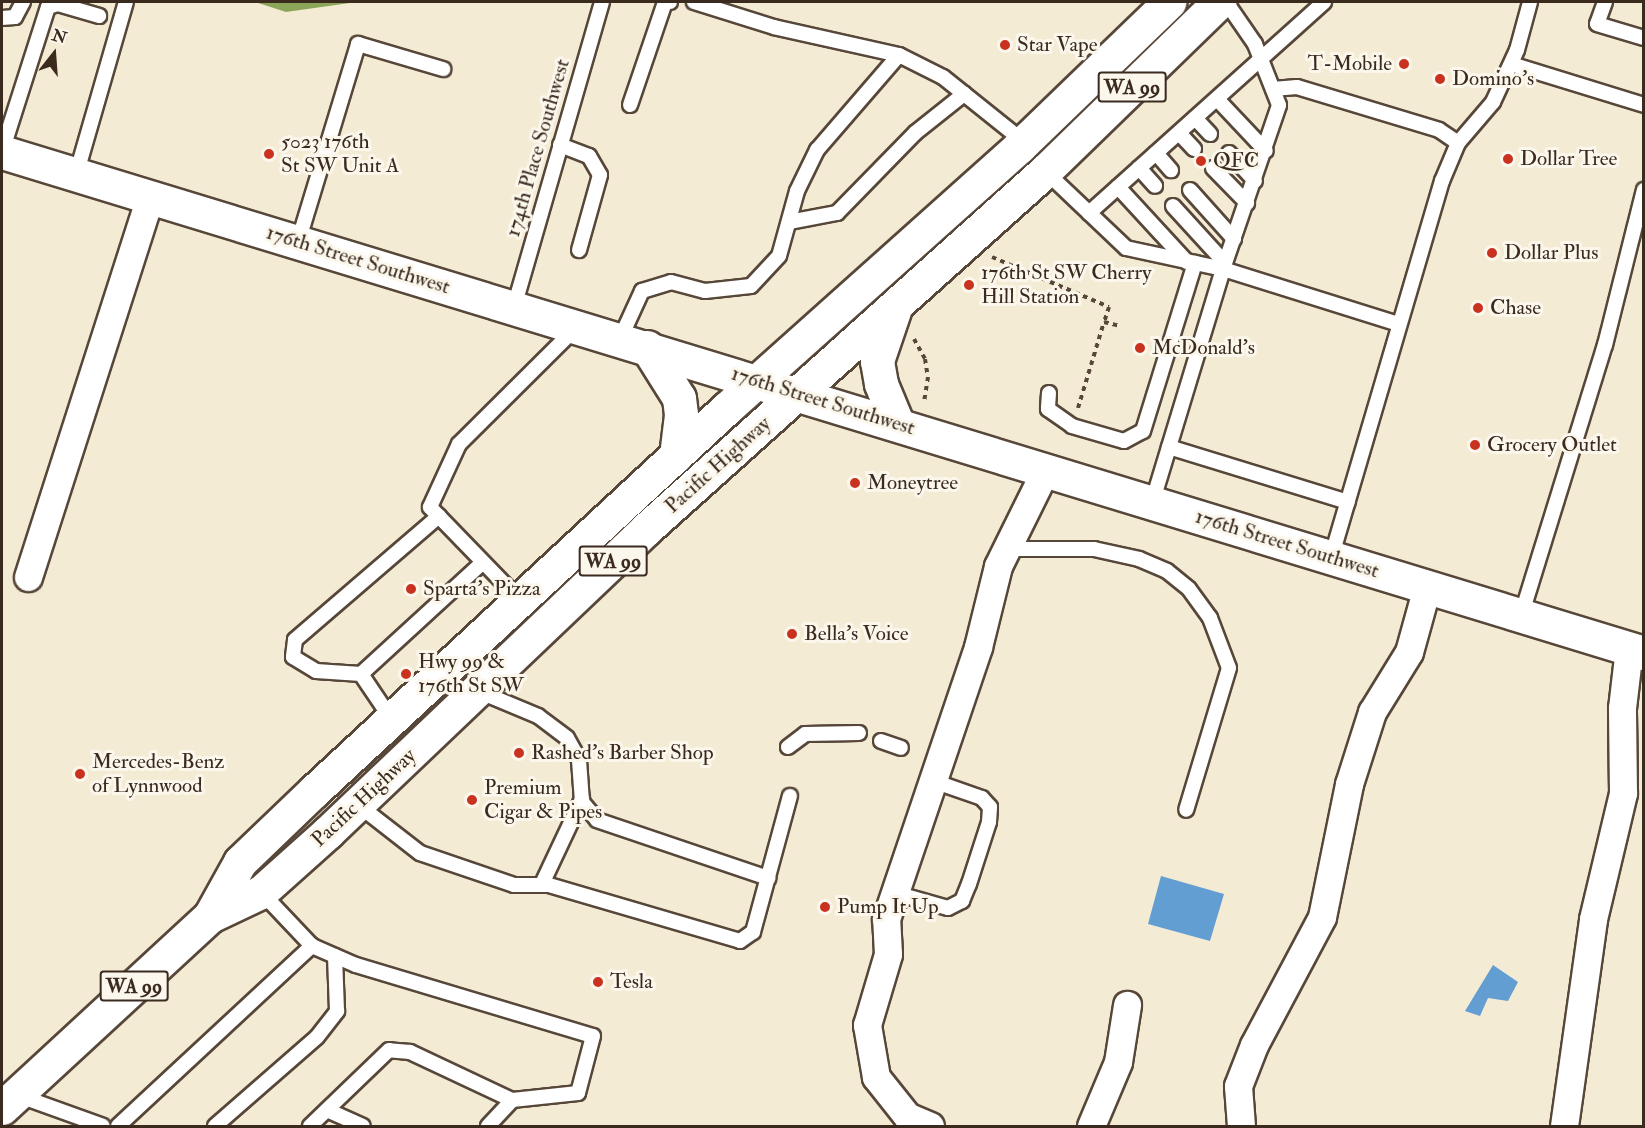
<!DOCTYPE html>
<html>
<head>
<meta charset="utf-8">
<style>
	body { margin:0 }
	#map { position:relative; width:1645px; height:1128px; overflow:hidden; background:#f4ebd5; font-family:"IM FELL Double Pica",serif }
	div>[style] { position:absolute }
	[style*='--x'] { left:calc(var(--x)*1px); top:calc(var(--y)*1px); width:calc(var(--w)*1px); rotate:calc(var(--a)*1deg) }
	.forest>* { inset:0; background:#8ca659 }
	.water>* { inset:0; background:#639ed3 }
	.path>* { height:4px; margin-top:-2px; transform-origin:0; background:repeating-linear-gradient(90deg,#574739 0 4.5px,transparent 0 9px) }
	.roads { filter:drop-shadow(2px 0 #574739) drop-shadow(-2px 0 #574739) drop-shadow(0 2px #574739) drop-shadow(0 -2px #574739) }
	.service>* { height:14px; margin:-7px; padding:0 7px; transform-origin:7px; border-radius:7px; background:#fff }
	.minor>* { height:27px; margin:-13.5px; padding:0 13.5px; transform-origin:13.5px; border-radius:13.5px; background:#fff }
	.tertiary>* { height:33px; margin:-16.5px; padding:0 16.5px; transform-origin:16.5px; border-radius:16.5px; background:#fff }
	.trunk>* { height:33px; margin:-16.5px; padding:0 16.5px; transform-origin:16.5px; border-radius:16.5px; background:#fff }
	.dots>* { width:16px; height:16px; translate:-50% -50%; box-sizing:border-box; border:3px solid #fbf7ec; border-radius:50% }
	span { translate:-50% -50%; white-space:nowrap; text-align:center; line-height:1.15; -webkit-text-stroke:6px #fbf7ec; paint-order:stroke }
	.shield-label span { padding:2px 4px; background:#fbf7ec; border:2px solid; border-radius:4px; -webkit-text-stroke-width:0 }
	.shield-label { font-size:20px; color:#3b2a1e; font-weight:700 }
	.poi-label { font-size:21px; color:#3b2a1e }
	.left { translate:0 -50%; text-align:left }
	.right { translate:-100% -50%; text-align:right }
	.street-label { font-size:21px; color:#3b2a1e }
	.frame { position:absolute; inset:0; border:3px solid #3b2a1e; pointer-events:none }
	.north { position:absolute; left:24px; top:24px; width:60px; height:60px; -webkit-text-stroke:4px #fbf7ec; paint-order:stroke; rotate:17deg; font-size:16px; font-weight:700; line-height:24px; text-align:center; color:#3b2a1e }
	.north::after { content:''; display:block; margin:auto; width:21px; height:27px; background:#3b2a1e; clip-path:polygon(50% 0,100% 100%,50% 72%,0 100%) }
</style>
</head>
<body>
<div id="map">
	<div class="forest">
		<div style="clip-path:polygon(255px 2px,357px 2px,286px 12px)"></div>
	</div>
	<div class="water">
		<div style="clip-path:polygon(1161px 876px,1224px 894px,1210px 941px,1148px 924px)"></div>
		<div style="clip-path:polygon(1493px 965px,1518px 982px,1508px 1001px,1488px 998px,1480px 1016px,1465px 1011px)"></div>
	</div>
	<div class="path">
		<div style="--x:992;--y:257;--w:127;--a:23.1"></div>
		<div style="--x:1109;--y:307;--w:16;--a:108"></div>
		<div style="--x:1104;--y:322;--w:16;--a:14"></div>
		<div style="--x:914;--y:339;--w:23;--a:61"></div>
		<div style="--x:925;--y:359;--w:18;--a:81"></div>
		<div style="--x:928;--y:377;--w:26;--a:99"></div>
		<div style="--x:1078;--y:408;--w:90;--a:-73.2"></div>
	</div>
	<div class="roads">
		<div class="service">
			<div style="--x:1605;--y:2;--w:23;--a:110"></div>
			<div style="--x:1597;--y:24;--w:49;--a:16.6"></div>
			<div style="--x:2;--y:18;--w:13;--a:-4"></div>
			<div style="--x:15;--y:17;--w:17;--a:-62"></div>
			<div style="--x:899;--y:55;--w:49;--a:26.6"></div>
			<div style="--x:943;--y:77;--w:104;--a:38.7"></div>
			<div style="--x:1511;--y:64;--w:139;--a:17.1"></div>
			<div style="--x:1273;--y:89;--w:24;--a:-5"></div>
			<div style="--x:1297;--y:87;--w:148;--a:16.8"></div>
			<div style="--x:1439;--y:130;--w:23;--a:34"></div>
			<div style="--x:1217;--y:99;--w:71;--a:46.7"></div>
			<div style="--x:630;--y:105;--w:109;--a:-71.2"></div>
			<div style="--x:665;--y:2;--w:5;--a:0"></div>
			<div style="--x:1195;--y:118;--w:22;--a:47"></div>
			<div style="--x:1179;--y:133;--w:22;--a:47"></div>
			<div style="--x:560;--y:145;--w:31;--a:21"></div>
			<div style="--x:589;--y:156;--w:22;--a:60"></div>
			<div style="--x:600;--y:175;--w:78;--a:105.6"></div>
			<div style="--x:2;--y:151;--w:151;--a:-72.3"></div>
			<div style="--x:48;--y:7;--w:10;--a:-17"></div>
			<div style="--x:58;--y:4;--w:43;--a:16.3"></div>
			<div style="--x:1156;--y:153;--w:23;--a:49"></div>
			<div style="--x:1229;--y:153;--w:38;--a:47"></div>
			<div style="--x:1139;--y:168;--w:24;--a:48"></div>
			<div style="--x:1213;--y:168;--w:49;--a:45.8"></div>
			<div style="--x:1045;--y:171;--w:112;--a:43.5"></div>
			<div style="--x:1126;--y:248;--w:99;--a:12.2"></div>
			<div style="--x:1223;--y:269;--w:184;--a:17.4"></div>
			<div style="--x:76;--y:175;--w:180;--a:-73.9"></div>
			<div style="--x:1118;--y:187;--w:102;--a:47.4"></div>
			<div style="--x:1190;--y:190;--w:66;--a:48.1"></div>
			<div style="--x:1173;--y:206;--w:77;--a:47.6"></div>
			<div style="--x:1089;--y:213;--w:316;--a:-41.9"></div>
			<div style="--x:789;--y:222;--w:49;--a:-10.6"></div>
			<div style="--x:837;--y:213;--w:112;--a:-45.7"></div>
			<div style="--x:915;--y:133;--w:63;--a:-38.5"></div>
			<div style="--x:298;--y:242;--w:207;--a:-73.1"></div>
			<div style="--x:358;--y:44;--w:89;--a:16.4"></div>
			<div style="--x:514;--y:307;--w:317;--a:-73.9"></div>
			<div style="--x:620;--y:339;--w:53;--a:-65.4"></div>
			<div style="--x:642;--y:291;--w:30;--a:-17"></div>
			<div style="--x:671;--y:282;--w:35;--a:15"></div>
			<div style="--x:705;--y:291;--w:46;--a:-6.2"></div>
			<div style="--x:751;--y:286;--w:41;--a:-47"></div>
			<div style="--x:779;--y:256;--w:67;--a:-74.5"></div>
			<div style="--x:797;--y:191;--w:46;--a:-64"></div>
			<div style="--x:817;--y:150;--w:125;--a:-49.2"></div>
			<div style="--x:899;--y:55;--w:128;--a:-167.4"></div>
			<div style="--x:774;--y:27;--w:84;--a:-162.6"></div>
			<div style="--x:1049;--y:393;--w:16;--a:94"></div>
			<div style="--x:1048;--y:409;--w:29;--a:35"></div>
			<div style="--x:1072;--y:426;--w:54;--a:16.1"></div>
			<div style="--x:1124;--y:441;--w:21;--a:-28"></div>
			<div style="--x:1143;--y:431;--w:176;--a:-72.8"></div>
			<div style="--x:1169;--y:447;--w:187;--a:17.1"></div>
			<div style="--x:1152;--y:503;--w:245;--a:-73.1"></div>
			<div style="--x:1223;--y:269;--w:173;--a:-71.1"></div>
			<div style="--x:1279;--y:105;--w:66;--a:-111.5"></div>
			<div style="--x:1255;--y:44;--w:51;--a:-124.6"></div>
			<div style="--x:439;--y:516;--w:190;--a:139.3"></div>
			<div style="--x:295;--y:640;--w:17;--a:97"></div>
			<div style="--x:293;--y:657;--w:27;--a:31"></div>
			<div style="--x:316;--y:671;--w:45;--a:3.8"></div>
			<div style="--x:361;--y:674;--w:164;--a:-42.5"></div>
			<div style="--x:1007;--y:549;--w:87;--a:0"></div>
			<div style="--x:1094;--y:549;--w:46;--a:12.5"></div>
			<div style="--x:1139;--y:559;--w:30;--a:23"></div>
			<div style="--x:1167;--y:571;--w:28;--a:39"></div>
			<div style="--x:1189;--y:589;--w:36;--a:54"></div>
			<div style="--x:1210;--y:618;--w:53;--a:69.2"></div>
			<div style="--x:1229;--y:668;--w:148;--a:106.8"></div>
			<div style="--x:1331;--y:558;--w:393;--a:-73.6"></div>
			<div style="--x:1442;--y:181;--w:41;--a:-67.2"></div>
			<div style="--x:1458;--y:143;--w:54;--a:-49.5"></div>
			<div style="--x:1493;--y:102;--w:57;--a:-65.2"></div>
			<div style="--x:1517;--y:50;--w:50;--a:-74.8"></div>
			<div style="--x:519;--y:599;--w:128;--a:-134.1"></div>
			<div style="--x:430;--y:507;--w:69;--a:-65.3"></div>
			<div style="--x:459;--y:444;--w:165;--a:-44.8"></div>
			<div style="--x:1521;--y:616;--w:284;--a:-72.8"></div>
			<div style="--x:1605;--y:345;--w:160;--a:-75.9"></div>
			<div style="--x:361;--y:674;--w:55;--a:56"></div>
			<div style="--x:478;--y:691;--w:65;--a:22.6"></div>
			<div style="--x:538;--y:716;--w:36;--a:37"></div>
			<div style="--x:567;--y:738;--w:25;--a:61"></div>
			<div style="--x:579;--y:760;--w:42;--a:85.9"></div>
			<div style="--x:582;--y:802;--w:23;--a:50"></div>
			<div style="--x:597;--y:820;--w:181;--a:18.7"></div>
			<div style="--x:881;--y:741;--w:21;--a:19"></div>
			<div style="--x:788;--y:747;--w:21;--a:-37"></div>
			<div style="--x:805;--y:734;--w:54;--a:-1.1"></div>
			<div style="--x:357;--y:804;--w:80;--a:37.9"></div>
			<div style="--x:420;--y:853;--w:99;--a:18.8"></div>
			<div style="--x:514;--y:885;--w:35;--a:0"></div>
			<div style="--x:549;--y:885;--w:199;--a:16.3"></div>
			<div style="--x:740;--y:941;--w:16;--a:-35"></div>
			<div style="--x:753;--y:932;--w:141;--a:-74.8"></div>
			<div style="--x:542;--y:884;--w:94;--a:-64.8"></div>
			<div style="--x:261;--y:892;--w:74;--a:46.6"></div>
			<div style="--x:312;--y:946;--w:48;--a:23.4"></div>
			<div style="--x:356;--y:965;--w:247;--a:16.7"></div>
			<div style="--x:593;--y:1036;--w:59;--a:104.7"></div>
			<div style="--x:578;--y:1093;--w:66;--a:173.9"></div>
			<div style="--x:512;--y:1100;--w:113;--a:-154.8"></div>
			<div style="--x:410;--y:1052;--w:21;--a:-175"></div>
			<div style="--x:389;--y:1050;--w:110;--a:136.1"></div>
			<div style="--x:895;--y:893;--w:55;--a:15.8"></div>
			<div style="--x:948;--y:908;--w:16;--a:-27"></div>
			<div style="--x:962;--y:901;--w:18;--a:-68"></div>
			<div style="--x:969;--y:884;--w:65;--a:-72.1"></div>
			<div style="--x:989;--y:822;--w:15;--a:-86"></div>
			<div style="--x:990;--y:807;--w:12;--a:-132"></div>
			<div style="--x:982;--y:798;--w:52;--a:-160.9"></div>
			<div style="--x:17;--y:1095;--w:91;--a:19.8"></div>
			<div style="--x:327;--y:1110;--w:39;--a:24"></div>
			<div style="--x:118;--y:1126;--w:265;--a:-42.9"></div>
			<div style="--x:215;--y:1126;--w:135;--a:-41.1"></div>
			<div style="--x:317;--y:1037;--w:33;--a:-52"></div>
			<div style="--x:337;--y:1011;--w:55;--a:-92.1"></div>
			<div style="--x:488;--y:1126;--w:35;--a:-47"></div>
		</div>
		<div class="minor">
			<div style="--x:28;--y:577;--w:399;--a:-72.2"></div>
			<div style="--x:930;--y:1126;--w:25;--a:-157"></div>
			<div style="--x:907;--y:1116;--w:50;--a:-128.5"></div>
			<div style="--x:876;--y:1077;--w:53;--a:-99.8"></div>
			<div style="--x:867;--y:1025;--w:74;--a:-73.5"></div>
			<div style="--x:888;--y:954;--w:35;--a:-93"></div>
			<div style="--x:886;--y:919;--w:287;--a:-71.3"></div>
			<div style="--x:978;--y:647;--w:83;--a:-76.1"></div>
			<div style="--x:998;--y:566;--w:106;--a:-63.7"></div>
			<div style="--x:1091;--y:1126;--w:69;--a:-67.1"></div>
			<div style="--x:1118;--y:1062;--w:58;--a:-81"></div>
			<div style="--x:1241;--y:1126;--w:40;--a:-94.3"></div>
			<div style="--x:1238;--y:1086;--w:44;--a:-68.7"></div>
			<div style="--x:1254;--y:1045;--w:145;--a:-62"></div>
			<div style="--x:1322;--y:917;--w:136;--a:-78.5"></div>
			<div style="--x:1349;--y:784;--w:76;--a:-72.3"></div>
			<div style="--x:1372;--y:712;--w:70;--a:-58.3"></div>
			<div style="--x:1409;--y:652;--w:67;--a:-74.5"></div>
			<div style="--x:1564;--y:1126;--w:209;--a:-82"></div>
			<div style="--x:1593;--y:919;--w:130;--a:-76.6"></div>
			<div style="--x:1623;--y:793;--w:85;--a:-90.7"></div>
			<div style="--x:1622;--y:708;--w:60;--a:-83.3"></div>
		</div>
		<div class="tertiary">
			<div style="--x:2;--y:152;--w:1717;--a:16.97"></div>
		</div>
		<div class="trunk">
			<div style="--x:894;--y:311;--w:53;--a:108.8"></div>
			<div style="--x:877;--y:361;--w:23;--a:80"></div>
			<div style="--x:881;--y:384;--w:44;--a:67.5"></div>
			<div style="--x:647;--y:347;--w:60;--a:57.9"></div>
			<div style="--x:679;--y:398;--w:17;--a:83"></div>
			<div style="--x:681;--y:415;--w:41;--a:97"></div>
			<div style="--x:210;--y:916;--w:62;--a:-60.9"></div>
			<div style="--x:240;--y:862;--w:103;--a:-43.8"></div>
			<div style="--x:314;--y:791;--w:562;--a:-42.84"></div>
			<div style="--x:726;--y:409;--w:393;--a:-41.8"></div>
			<div style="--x:1019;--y:147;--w:209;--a:-44"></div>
			<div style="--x:2;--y:1108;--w:283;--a:-42.7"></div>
			<div style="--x:210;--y:916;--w:56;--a:-25.2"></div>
			<div style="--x:261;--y:892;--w:90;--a:-41.8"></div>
			<div style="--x:328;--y:832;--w:439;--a:-43.6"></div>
			<div style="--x:646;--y:529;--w:536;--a:-41.9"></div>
			<div style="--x:1045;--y:171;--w:243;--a:-44.2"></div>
		</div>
	</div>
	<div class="dots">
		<div style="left:1005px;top:45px;background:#c8321e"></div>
		<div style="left:1404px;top:64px;background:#c8321e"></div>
		<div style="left:1440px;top:79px;background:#c8321e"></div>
		<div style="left:269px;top:154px;background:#c8321e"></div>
		<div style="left:1508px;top:159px;background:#c8321e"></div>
		<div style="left:1201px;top:161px;background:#c8321e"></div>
		<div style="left:1492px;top:253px;background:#c8321e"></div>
		<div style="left:969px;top:285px;background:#c8321e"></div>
		<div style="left:1478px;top:308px;background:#c8321e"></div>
		<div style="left:1140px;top:348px;background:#c8321e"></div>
		<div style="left:1475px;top:445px;background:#c8321e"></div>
		<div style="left:855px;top:483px;background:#c8321e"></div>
		<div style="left:411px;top:589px;background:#c8321e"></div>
		<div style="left:792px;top:634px;background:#c8321e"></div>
		<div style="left:406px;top:674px;background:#c8321e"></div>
		<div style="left:519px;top:753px;background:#c8321e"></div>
		<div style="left:80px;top:774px;background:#c8321e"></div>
		<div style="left:472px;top:800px;background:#c8321e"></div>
		<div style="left:825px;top:907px;background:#c8321e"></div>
		<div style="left:598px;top:982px;background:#c8321e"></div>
	</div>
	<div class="shield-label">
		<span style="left:1132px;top:87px">WA 99</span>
		<span style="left:613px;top:561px">WA 99</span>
		<span style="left:134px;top:986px">WA 99</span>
	</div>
	<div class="poi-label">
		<span class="left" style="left:1017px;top:45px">Star Vape</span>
		<span class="right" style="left:1392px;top:64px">T-Mobile</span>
		<span class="left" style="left:1452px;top:79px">Domino's</span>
		<span class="left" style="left:281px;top:154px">5023 176th<br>St SW Unit A</span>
		<span class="left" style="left:1520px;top:159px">Dollar Tree</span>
		<span class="left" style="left:1213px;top:161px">QFC</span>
		<span class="left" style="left:1504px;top:253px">Dollar Plus</span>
		<span class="left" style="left:981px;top:285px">176th St SW Cherry<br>Hill Station</span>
		<span class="left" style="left:1490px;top:308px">Chase</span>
		<span class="left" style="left:1152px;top:348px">McDonald's</span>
		<span class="left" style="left:1487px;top:445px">Grocery Outlet</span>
		<span class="left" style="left:867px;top:483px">Moneytree</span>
		<span class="left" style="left:423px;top:589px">Sparta's Pizza</span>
		<span class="left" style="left:804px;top:634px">Bella's Voice</span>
		<span class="left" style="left:418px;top:674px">Hwy 99 &amp;<br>176th St SW</span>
		<span class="left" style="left:531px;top:753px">Rashed's Barber Shop</span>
		<span class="left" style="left:92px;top:774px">Mercedes-Benz<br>of Lynnwood</span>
		<span class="left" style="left:484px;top:800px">Premium<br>Cigar &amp; Pipes</span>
		<span class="left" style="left:837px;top:907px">Pump It Up</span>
		<span class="left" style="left:610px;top:982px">Tesla</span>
	</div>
	<div class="street-label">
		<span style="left:538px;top:148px;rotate:-74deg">174th Place Southwest</span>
		<span style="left:358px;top:260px;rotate:17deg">176th Street Southwest</span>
		<span style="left:823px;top:401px;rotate:17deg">176th Street Southwest</span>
		<span style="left:718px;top:465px;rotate:-42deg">Pacific Highway</span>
		<span style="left:1287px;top:544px;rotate:17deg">176th Street Southwest</span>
		<span style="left:364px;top:798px;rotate:-43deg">Pacific Highway</span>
	</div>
	<div class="frame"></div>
	<div class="north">N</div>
</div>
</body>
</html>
